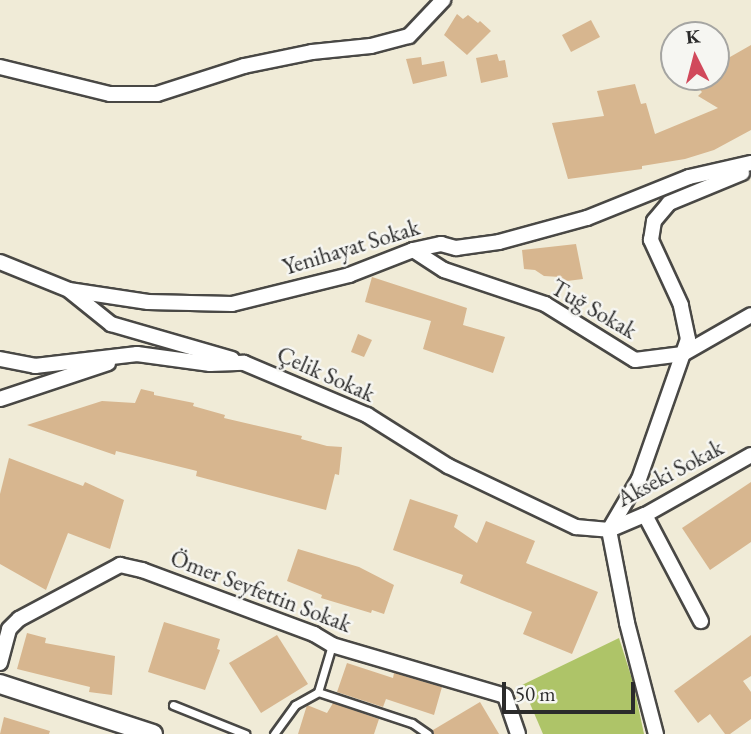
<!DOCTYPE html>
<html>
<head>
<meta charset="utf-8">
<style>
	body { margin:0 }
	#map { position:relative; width:751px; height:734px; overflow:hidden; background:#f0ebd7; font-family:"EB Garamond",serif }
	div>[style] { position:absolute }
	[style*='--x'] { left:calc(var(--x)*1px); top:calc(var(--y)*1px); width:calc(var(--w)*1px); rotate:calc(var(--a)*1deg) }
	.green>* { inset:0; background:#aec468 }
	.building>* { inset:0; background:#d7b68f }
	.roads { filter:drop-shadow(2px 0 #494845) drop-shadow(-2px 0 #494845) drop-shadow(0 2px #494845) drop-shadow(0 -2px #494845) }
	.service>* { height:7px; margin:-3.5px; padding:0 3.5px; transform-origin:3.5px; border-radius:3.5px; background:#fff }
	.minor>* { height:14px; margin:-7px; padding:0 7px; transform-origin:7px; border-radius:7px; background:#fff }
	.tertiary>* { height:18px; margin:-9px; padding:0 9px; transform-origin:9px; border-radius:9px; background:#fff }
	span { translate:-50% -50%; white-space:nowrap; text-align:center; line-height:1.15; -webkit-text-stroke:5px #f6f6f2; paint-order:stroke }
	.street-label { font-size:23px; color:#2b2b2b }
	.north { position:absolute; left:660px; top:21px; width:70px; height:70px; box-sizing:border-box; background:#f6f6f2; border:2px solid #a5a5a2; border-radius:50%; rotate:354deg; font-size:19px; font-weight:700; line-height:28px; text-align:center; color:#2b2b2b }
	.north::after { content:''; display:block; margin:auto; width:24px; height:32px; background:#d1495b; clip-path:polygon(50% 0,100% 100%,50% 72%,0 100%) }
	.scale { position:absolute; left:502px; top:682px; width:133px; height:32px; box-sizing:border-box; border:4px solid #2b2b2b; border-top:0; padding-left:9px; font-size:21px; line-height:24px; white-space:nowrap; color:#2b2b2b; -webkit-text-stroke:5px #f6f6f2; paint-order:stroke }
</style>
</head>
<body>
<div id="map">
	<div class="green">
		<div style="clip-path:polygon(619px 638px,633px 682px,644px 734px,543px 734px,522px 685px)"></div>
	</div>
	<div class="building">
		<div style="clip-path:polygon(457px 14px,463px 19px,468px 15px,478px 23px,480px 21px,491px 31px,467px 55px,444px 35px)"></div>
		<div style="clip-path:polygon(591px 20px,600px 37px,571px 52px,562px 35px)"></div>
		<div style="clip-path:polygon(751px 45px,751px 130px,714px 150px,685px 159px,642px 166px,642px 169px,568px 179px,552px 123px,604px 116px,597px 91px,635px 84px,641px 104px,646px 103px,655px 134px,718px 108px,698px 96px,702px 92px,688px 77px,716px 77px,716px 65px)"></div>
		<div style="clip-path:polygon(497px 54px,499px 61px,505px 60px,508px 77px,481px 83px,476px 58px)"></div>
		<div style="clip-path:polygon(421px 57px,422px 65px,444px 61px,447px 76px,413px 84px,406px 59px)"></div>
		<div style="clip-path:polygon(576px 244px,583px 279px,567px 281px,560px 277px,544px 276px,535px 270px,524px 269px,522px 250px)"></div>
		<div style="clip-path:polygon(372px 277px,467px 308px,463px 325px,505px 337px,493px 373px,423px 349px,431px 321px,365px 302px)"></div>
		<div style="clip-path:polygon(358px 334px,372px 340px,364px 357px,351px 352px)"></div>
		<div style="clip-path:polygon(141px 389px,154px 392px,154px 395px,194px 403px,193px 406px,225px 415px,224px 418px,302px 436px,301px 439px,327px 446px,342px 447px,339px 475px,335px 474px,326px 510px,196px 476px,197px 471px,116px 451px,115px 455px,27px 425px,102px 401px,135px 403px)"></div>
		<div style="clip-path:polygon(9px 458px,83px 486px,85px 482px,124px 500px,110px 549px,68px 533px,46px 590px,0 564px,0 494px)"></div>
		<div style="clip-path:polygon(751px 482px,751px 542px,710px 570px,682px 528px)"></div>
		<div style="clip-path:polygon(410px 499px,458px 515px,454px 527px,477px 543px,486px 521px,535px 541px,526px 563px,598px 592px,572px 654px,523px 634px,532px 612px,460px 583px,463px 575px,393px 550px)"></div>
		<div style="clip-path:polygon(298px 549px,359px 567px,394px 585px,384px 614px,372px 610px,371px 613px,321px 598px,322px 595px,287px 581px)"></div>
		<div style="clip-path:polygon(164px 622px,220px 639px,217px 649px,220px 650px,205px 690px,148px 672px)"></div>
		<div style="clip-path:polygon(27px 633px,46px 638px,45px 643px,115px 656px,112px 695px,89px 692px,90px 687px,17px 669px)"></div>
		<div style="clip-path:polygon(277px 635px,308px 684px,261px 713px,229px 663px)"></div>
		<div style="clip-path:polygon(751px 635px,751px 676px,743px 681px,751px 692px,751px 719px,730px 734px,725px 734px,710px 714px,698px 723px,674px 691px)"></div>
		<div style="clip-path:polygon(347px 663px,393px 678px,394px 673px,442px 687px,434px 715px,386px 699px,383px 707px,337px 692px)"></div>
		<div style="clip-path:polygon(480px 702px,499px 734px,434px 734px,433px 730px)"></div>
		<div style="clip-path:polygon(333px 703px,379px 719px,374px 734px,298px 734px,307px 705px,327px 713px)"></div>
		<div style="clip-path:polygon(4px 717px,50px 731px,49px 734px,0 734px)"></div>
	</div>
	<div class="roads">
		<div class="service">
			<div style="--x:332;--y:645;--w:49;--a:106.6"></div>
			<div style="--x:318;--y:692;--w:99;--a:18.3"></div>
			<div style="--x:412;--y:723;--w:19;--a:35"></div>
			<div style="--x:173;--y:705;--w:78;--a:21.9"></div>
			<div style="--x:274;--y:734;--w:36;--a:-54"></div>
			<div style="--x:295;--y:705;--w:26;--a:-29"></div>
		</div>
		<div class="minor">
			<div style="--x:0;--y:67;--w:113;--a:13.8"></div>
			<div style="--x:110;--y:94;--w:47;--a:0"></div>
			<div style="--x:157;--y:94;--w:91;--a:-17.8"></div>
			<div style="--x:244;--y:66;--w:69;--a:-11.6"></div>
			<div style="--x:312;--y:52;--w:59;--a:-5.8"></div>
			<div style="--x:371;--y:46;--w:39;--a:-15"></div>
			<div style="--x:409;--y:36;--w:50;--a:-46.6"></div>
			<div style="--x:413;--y:250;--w:37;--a:33"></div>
			<div style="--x:444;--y:270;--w:107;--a:18.6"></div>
			<div style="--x:545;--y:304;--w:106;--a:31.9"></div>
			<div style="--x:635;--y:360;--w:48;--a:-7.1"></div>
			<div style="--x:683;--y:354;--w:78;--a:-29.8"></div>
			<div style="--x:0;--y:262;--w:74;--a:22.1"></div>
			<div style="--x:69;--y:290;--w:80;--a:8.6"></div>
			<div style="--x:148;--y:302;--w:84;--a:1.4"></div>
			<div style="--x:232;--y:304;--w:121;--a:-13.9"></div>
			<div style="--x:349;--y:275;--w:69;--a:-21.3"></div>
			<div style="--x:413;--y:250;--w:29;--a:-12"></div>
			<div style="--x:441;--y:244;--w:16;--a:15"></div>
			<div style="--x:456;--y:248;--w:43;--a:-7.9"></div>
			<div style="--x:499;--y:242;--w:91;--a:-15.3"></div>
			<div style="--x:587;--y:218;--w:110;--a:-21.9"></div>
			<div style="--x:689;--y:177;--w:64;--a:-12.7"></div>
			<div style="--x:70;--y:291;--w:53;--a:38.8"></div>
			<div style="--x:111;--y:324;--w:126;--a:16.1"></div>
			<div style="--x:0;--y:359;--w:36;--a:11"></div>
			<div style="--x:35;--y:366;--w:103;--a:-6.7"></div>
			<div style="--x:137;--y:354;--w:74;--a:7.8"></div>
			<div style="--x:210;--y:364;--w:34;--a:-2"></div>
			<div style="--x:244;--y:363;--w:134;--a:22.9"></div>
			<div style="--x:367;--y:415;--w:96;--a:32.2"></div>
			<div style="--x:448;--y:466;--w:142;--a:25.5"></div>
			<div style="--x:576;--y:527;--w:33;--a:5"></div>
			<div style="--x:609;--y:530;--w:39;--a:-23"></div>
			<div style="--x:645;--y:515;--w:122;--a:-29.5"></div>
			<div style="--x:0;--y:399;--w:114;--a:-18.4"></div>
			<div style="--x:645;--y:515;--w:120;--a:62.2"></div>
			<div style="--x:609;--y:530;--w:59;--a:-59.5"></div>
			<div style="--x:639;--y:479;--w:148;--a:-70.7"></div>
			<div style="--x:688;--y:339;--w:35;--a:-102"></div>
			<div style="--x:681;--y:305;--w:72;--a:-114.8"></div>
			<div style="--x:651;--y:240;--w:19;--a:-81"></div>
			<div style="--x:654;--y:221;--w:23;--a:-50"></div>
			<div style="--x:669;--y:203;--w:79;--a:-22.3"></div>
			<div style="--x:609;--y:530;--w:95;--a:79"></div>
			<div style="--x:627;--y:623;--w:115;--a:75.4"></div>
			<div style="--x:0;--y:663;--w:35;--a:-75"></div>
			<div style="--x:9;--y:629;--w:14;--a:-45"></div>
			<div style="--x:19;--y:619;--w:115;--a:-28.1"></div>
			<div style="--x:120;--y:565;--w:23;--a:13"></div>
			<div style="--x:142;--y:570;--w:184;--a:20.4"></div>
			<div style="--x:314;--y:634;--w:21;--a:31"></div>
			<div style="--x:332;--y:645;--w:180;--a:16.4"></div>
			<div style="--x:505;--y:696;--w:40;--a:71.1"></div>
		</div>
		<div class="tertiary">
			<div style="--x:0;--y:684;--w:161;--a:18.1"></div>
		</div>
	</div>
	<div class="street-label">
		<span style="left:351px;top:247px;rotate:-17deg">Yenihayat Sokak</span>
		<span style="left:594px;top:309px;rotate:30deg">Tuğ Sokak</span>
		<span style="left:326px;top:374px;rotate:24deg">Çelik Sokak</span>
		<span style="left:670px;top:473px;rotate:-28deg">Akseki Sokak</span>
		<span style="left:261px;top:591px;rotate:21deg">Ömer Seyfettin Sokak</span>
	</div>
	<div class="north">K</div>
	<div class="scale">50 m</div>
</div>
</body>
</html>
